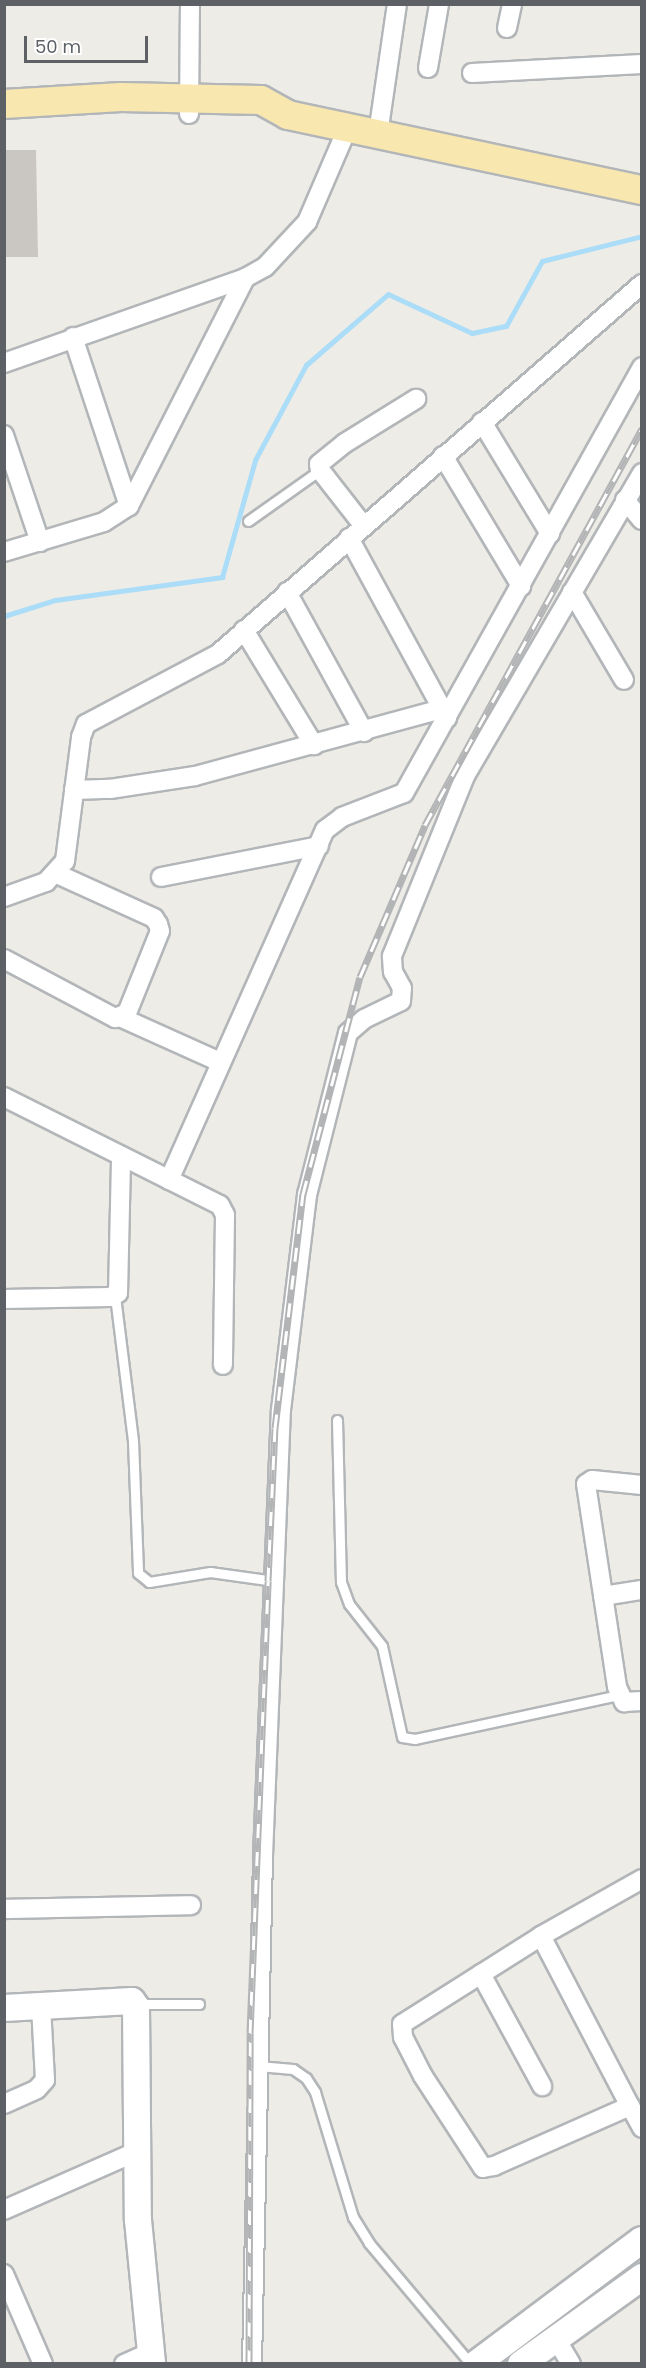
<!DOCTYPE html>
<html>
<head>
<meta charset="utf-8">
<style>
	body { margin:0 }
	#map { position:relative; width:646px; height:2368px; overflow:hidden; background:#eeece6; font-family:Poppins,sans-serif }
	div>[style] { position:absolute }
	[style*='--x'] { left:calc(var(--x)*1px); top:calc(var(--y)*1px); width:calc(var(--w)*1px); rotate:calc(var(--a)*1deg) }
	.stream>* { height:5px; margin:-2.5px; padding:0 2.5px; transform-origin:2.5px; border-radius:2.5px; background:#acddf8 }
	.building>* { inset:0; background:#cac7c2 }
	.roads { filter:drop-shadow(2px 0 #b3b6b9) drop-shadow(-2px 0 #b3b6b9) drop-shadow(0 2px #b3b6b9) drop-shadow(0 -2px #b3b6b9) }
	.lane>* { height:9px; margin:-4.5px; padding:0 4.5px; transform-origin:4.5px; border-radius:4.5px; background:#fff }
	.street>* { height:18px; margin:-9px; padding:0 9px; transform-origin:9px; border-radius:9px; background:#fff }
	.secondary>* { height:26px; margin:-13px; padding:0 13px; transform-origin:13px; border-radius:13px; background:#fff }
	.primary>* { height:28px; margin:-14px; padding:0 14px; transform-origin:14px; border-radius:14px; background:#f9e7b0 }
	.rail>* { height:7px; margin-top:-3.5px; transform-origin:0; background:repeating-linear-gradient(90deg,#fff 0 14px,#b3b4b5 0 28px); box-sizing:border-box; border-block:2px solid #b3b4b5 }
	span { translate:-50% -50%; white-space:nowrap; text-align:center; line-height:1.15; -webkit-text-stroke:6px #fff; paint-order:stroke }
	.frame { position:absolute; inset:0; border:6px solid #5d6165; pointer-events:none }
	.scale { position:absolute; left:24px; top:36px; width:124px; height:27px; box-sizing:border-box; border:3px solid #5d6165; border-top:0; padding-left:8px; font-size:18px; line-height:21px; white-space:nowrap; color:#5d6165; -webkit-text-stroke:4px #fff; paint-order:stroke }
</style>
</head>
<body>
<div id="map">
	<div class="stream">
		<div style="--x:4;--y:616;--w:53;--a:-17.4"></div>
		<div style="--x:55;--y:600;--w:169;--a:-7.8"></div>
		<div style="--x:222;--y:577;--w:122;--a:-74.2"></div>
		<div style="--x:255;--y:460;--w:108;--a:-61.8"></div>
		<div style="--x:306;--y:365;--w:108;--a:-40.9"></div>
		<div style="--x:388;--y:294;--w:93;--a:24.9"></div>
		<div style="--x:472;--y:333;--w:35;--a:-12"></div>
		<div style="--x:506;--y:326;--w:74;--a:-61"></div>
		<div style="--x:542;--y:261;--w:103;--a:-14"></div>
	</div>
	<div class="building">
		<div style="clip-path:polygon(4px 150px,36px 150px,38px 257px,4px 257px)"></div>
	</div>
	<div class="roads">
		<div class="lane">
			<div style="--x:248;--y:521;--w:88;--a:-35.3"></div>
			<div style="--x:115;--y:1296;--w:146;--a:82.9"></div>
			<div style="--x:133;--y:1441;--w:132;--a:87.8"></div>
			<div style="--x:138;--y:1573;--w:14;--a:39"></div>
			<div style="--x:149;--y:1582;--w:62;--a:-9.3"></div>
			<div style="--x:210;--y:1572;--w:65;--a:8"></div>
			<div style="--x:337;--y:1420;--w:162;--a:88.6"></div>
			<div style="--x:341;--y:1582;--w:23;--a:70"></div>
			<div style="--x:349;--y:1604;--w:53;--a:51.8"></div>
			<div style="--x:382;--y:1646;--w:93;--a:77.6"></div>
			<div style="--x:402;--y:1737;--w:13;--a:9"></div>
			<div style="--x:415;--y:1739;--w:209;--a:-12.2"></div>
			<div style="--x:135;--y:2004;--w:64;--a:0"></div>
			<div style="--x:258;--y:2066;--w:35;--a:5"></div>
			<div style="--x:293;--y:2069;--w:16;--a:35"></div>
			<div style="--x:306;--y:2078;--w:17;--a:57"></div>
			<div style="--x:315;--y:2092;--w:131;--a:73.1"></div>
			<div style="--x:353;--y:2217;--w:31;--a:58"></div>
			<div style="--x:369;--y:2243;--w:158;--a:49.9"></div>
		</div>
		<div class="street">
			<div style="--x:507;--y:28;--w:25;--a:-78"></div>
			<div style="--x:428;--y:68;--w:65;--a:-80.2"></div>
			<div style="--x:472;--y:73;--w:170;--a:-3"></div>
			<div style="--x:189;--y:114;--w:110;--a:-89.5"></div>
			<div style="--x:378;--y:134;--w:131;--a:-81.7"></div>
			<div style="--x:73;--y:337;--w:178;--a:71.7"></div>
			<div style="--x:4;--y:363;--w:256;--a:-19.4"></div>
			<div style="--x:245;--y:278;--w:23;--a:-29"></div>
			<div style="--x:265;--y:267;--w:62;--a:-47"></div>
			<div style="--x:307;--y:222;--w:103;--a:-66.7"></div>
			<div style="--x:482;--y:422;--w:131;--a:58.7"></div>
			<div style="--x:4;--y:435;--w:113;--a:71.4"></div>
			<div style="--x:443;--y:456;--w:152;--a:59"></div>
			<div style="--x:625;--y:500;--w:26;--a:50"></div>
			<div style="--x:363;--y:525;--w:70;--a:-128"></div>
			<div style="--x:320;--y:470;--w:6;--a:-99"></div>
			<div style="--x:319;--y:464;--w:33;--a:-39"></div>
			<div style="--x:345;--y:443;--w:84;--a:-31.8"></div>
			<div style="--x:349;--y:538;--w:205;--a:61.4"></div>
			<div style="--x:4;--y:552;--w:104;--a:-16.7"></div>
			<div style="--x:104;--y:522;--w:30;--a:-33"></div>
			<div style="--x:129;--y:506;--w:256;--a:-63"></div>
			<div style="--x:287;--y:592;--w:160;--a:61.2"></div>
			<div style="--x:572;--y:592;--w:102;--a:59.4"></div>
			<div style="--x:244;--y:630;--w:135;--a:58.7"></div>
			<div style="--x:74;--y:790;--w:36;--a:-2"></div>
			<div style="--x:110;--y:789;--w:86;--a:-8.7"></div>
			<div style="--x:195;--y:776;--w:255;--a:-15.2"></div>
			<div style="--x:161;--y:877;--w:161;--a:-11.1"></div>
			<div style="--x:4;--y:897;--w:45;--a:-19.7"></div>
			<div style="--x:46;--y:882;--w:28;--a:-48"></div>
			<div style="--x:65;--y:861;--w:125;--a:-82.6"></div>
			<div style="--x:81;--y:737;--w:14;--a:-69"></div>
			<div style="--x:86;--y:724;--w:149;--a:-27.9"></div>
			<div style="--x:218;--y:654;--w:563;--a:-41.11"></div>
			<div style="--x:4;--y:959;--w:126;--a:28"></div>
			<div style="--x:115;--y:1018;--w:13;--a:-23"></div>
			<div style="--x:127;--y:1013;--w:88;--a:-68.1"></div>
			<div style="--x:160;--y:931;--w:7;--a:-106"></div>
			<div style="--x:158;--y:924;--w:7;--a:-124"></div>
			<div style="--x:154;--y:918;--w:107;--a:-155.6"></div>
			<div style="--x:122;--y:1018;--w:107;--a:24.2"></div>
			<div style="--x:4;--y:1097;--w:241;--a:26.6"></div>
			<div style="--x:220;--y:1205;--w:11;--a:63"></div>
			<div style="--x:225;--y:1215;--w:150;--a:90.8"></div>
			<div style="--x:169;--y:1180;--w:383;--a:-66"></div>
			<div style="--x:325;--y:830;--w:21;--a:-37"></div>
			<div style="--x:342;--y:817;--w:66;--a:-21.2"></div>
			<div style="--x:404;--y:793;--w:488;--a:-60.8"></div>
			<div style="--x:4;--y:1299;--w:106;--a:-1.1"></div>
			<div style="--x:110;--y:1297;--w:9;--a:-27"></div>
			<div style="--x:118;--y:1293;--w:137;--a:-88.7"></div>
			<div style="--x:642;--y:1485;--w:50;--a:-174.3"></div>
			<div style="--x:592;--y:1480;--w:7;--a:146"></div>
			<div style="--x:586;--y:1484;--w:205;--a:81.3"></div>
			<div style="--x:617;--y:1687;--w:17;--a:65"></div>
			<div style="--x:624;--y:1702;--w:18;--a:-3"></div>
			<div style="--x:603;--y:1596;--w:39;--a:-9"></div>
			<div style="--x:4;--y:1909;--w:187;--a:-1.2"></div>
			<div style="--x:541;--y:1936;--w:116;--a:-29.4"></div>
			<div style="--x:481;--y:1974;--w:128;--a:61.4"></div>
			<div style="--x:4;--y:2104;--w:36;--a:-24"></div>
			<div style="--x:37;--y:2089;--w:12;--a:-48"></div>
			<div style="--x:45;--y:2080;--w:74;--a:-93.1"></div>
			<div style="--x:630;--y:2106;--w:149;--a:156.2"></div>
			<div style="--x:494;--y:2166;--w:11;--a:170"></div>
			<div style="--x:483;--y:2168;--w:110;--a:-123.1"></div>
			<div style="--x:423;--y:2076;--w:44;--a:-117.1"></div>
			<div style="--x:403;--y:2037;--w:13;--a:-94"></div>
			<div style="--x:402;--y:2024;--w:165;--a:-32.3"></div>
			<div style="--x:541;--y:1936;--w:192;--a:62.4"></div>
			<div style="--x:630;--y:2106;--w:25;--a:61"></div>
			<div style="--x:4;--y:2210;--w:146;--a:-23.8"></div>
			<div style="--x:4;--y:2274;--w:98;--a:66.6"></div>
			<div style="--x:556;--y:2339;--w:29;--a:59"></div>
			<div style="--x:124;--y:2364;--w:30;--a:-24"></div>
			<div style="--x:252;--y:2364;--w:508;--a:-88.76"></div>
			<div style="--x:263;--y:1856;--w:446;--a:-87.7"></div>
			<div style="--x:281;--y:1410;--w:217;--a:-83.1"></div>
			<div style="--x:307;--y:1195;--w:167;--a:-75.8"></div>
			<div style="--x:348;--y:1033;--w:21;--a:-41"></div>
			<div style="--x:364;--y:1019;--w:41;--a:-25.9"></div>
			<div style="--x:401;--y:1001;--w:13;--a:-86"></div>
			<div style="--x:402;--y:988;--w:18;--a:-119"></div>
			<div style="--x:393;--y:972;--w:16;--a:-94"></div>
			<div style="--x:392;--y:956;--w:194;--a:-67.9"></div>
			<div style="--x:465;--y:776;--w:351;--a:-59.7"></div>
		</div>
		<div class="secondary">
			<div style="--x:4;--y:2008;--w:128;--a:-3.1"></div>
			<div style="--x:132;--y:2001;--w:7;--a:56"></div>
			<div style="--x:136;--y:2007;--w:213;--a:89.5"></div>
			<div style="--x:138;--y:2220;--w:145;--a:84.4"></div>
			<div style="--x:476;--y:2364;--w:207;--a:-36.8"></div>
			<div style="--x:521;--y:2364;--w:149;--a:-35.7"></div>
		</div>
		<div class="primary">
			<div style="--x:4;--y:104;--w:117;--a:-3.4"></div>
			<div style="--x:121;--y:97;--w:140;--a:1.2"></div>
			<div style="--x:261;--y:100;--w:31;--a:29"></div>
			<div style="--x:288;--y:115;--w:362;--a:12"></div>
		</div>
	</div>
	<div class="rail">
		<div style="--x:249;--y:2364;--w:331;--a:-89.8"></div>
		<div style="--x:250;--y:2033;--w:452;--a:-87.7"></div>
		<div style="--x:268;--y:1581;--w:153;--a:-87.4"></div>
		<div style="--x:275;--y:1428;--w:236;--a:-83.2"></div>
		<div style="--x:303;--y:1194;--w:224;--a:-75.3"></div>
		<div style="--x:360;--y:977;--w:165;--a:-66.8"></div>
		<div style="--x:425;--y:825;--w:452;--a:-61.3"></div>
	</div>
	<div class="frame"></div>
	<div class="scale">50 m</div>
</div>
</body>
</html>
